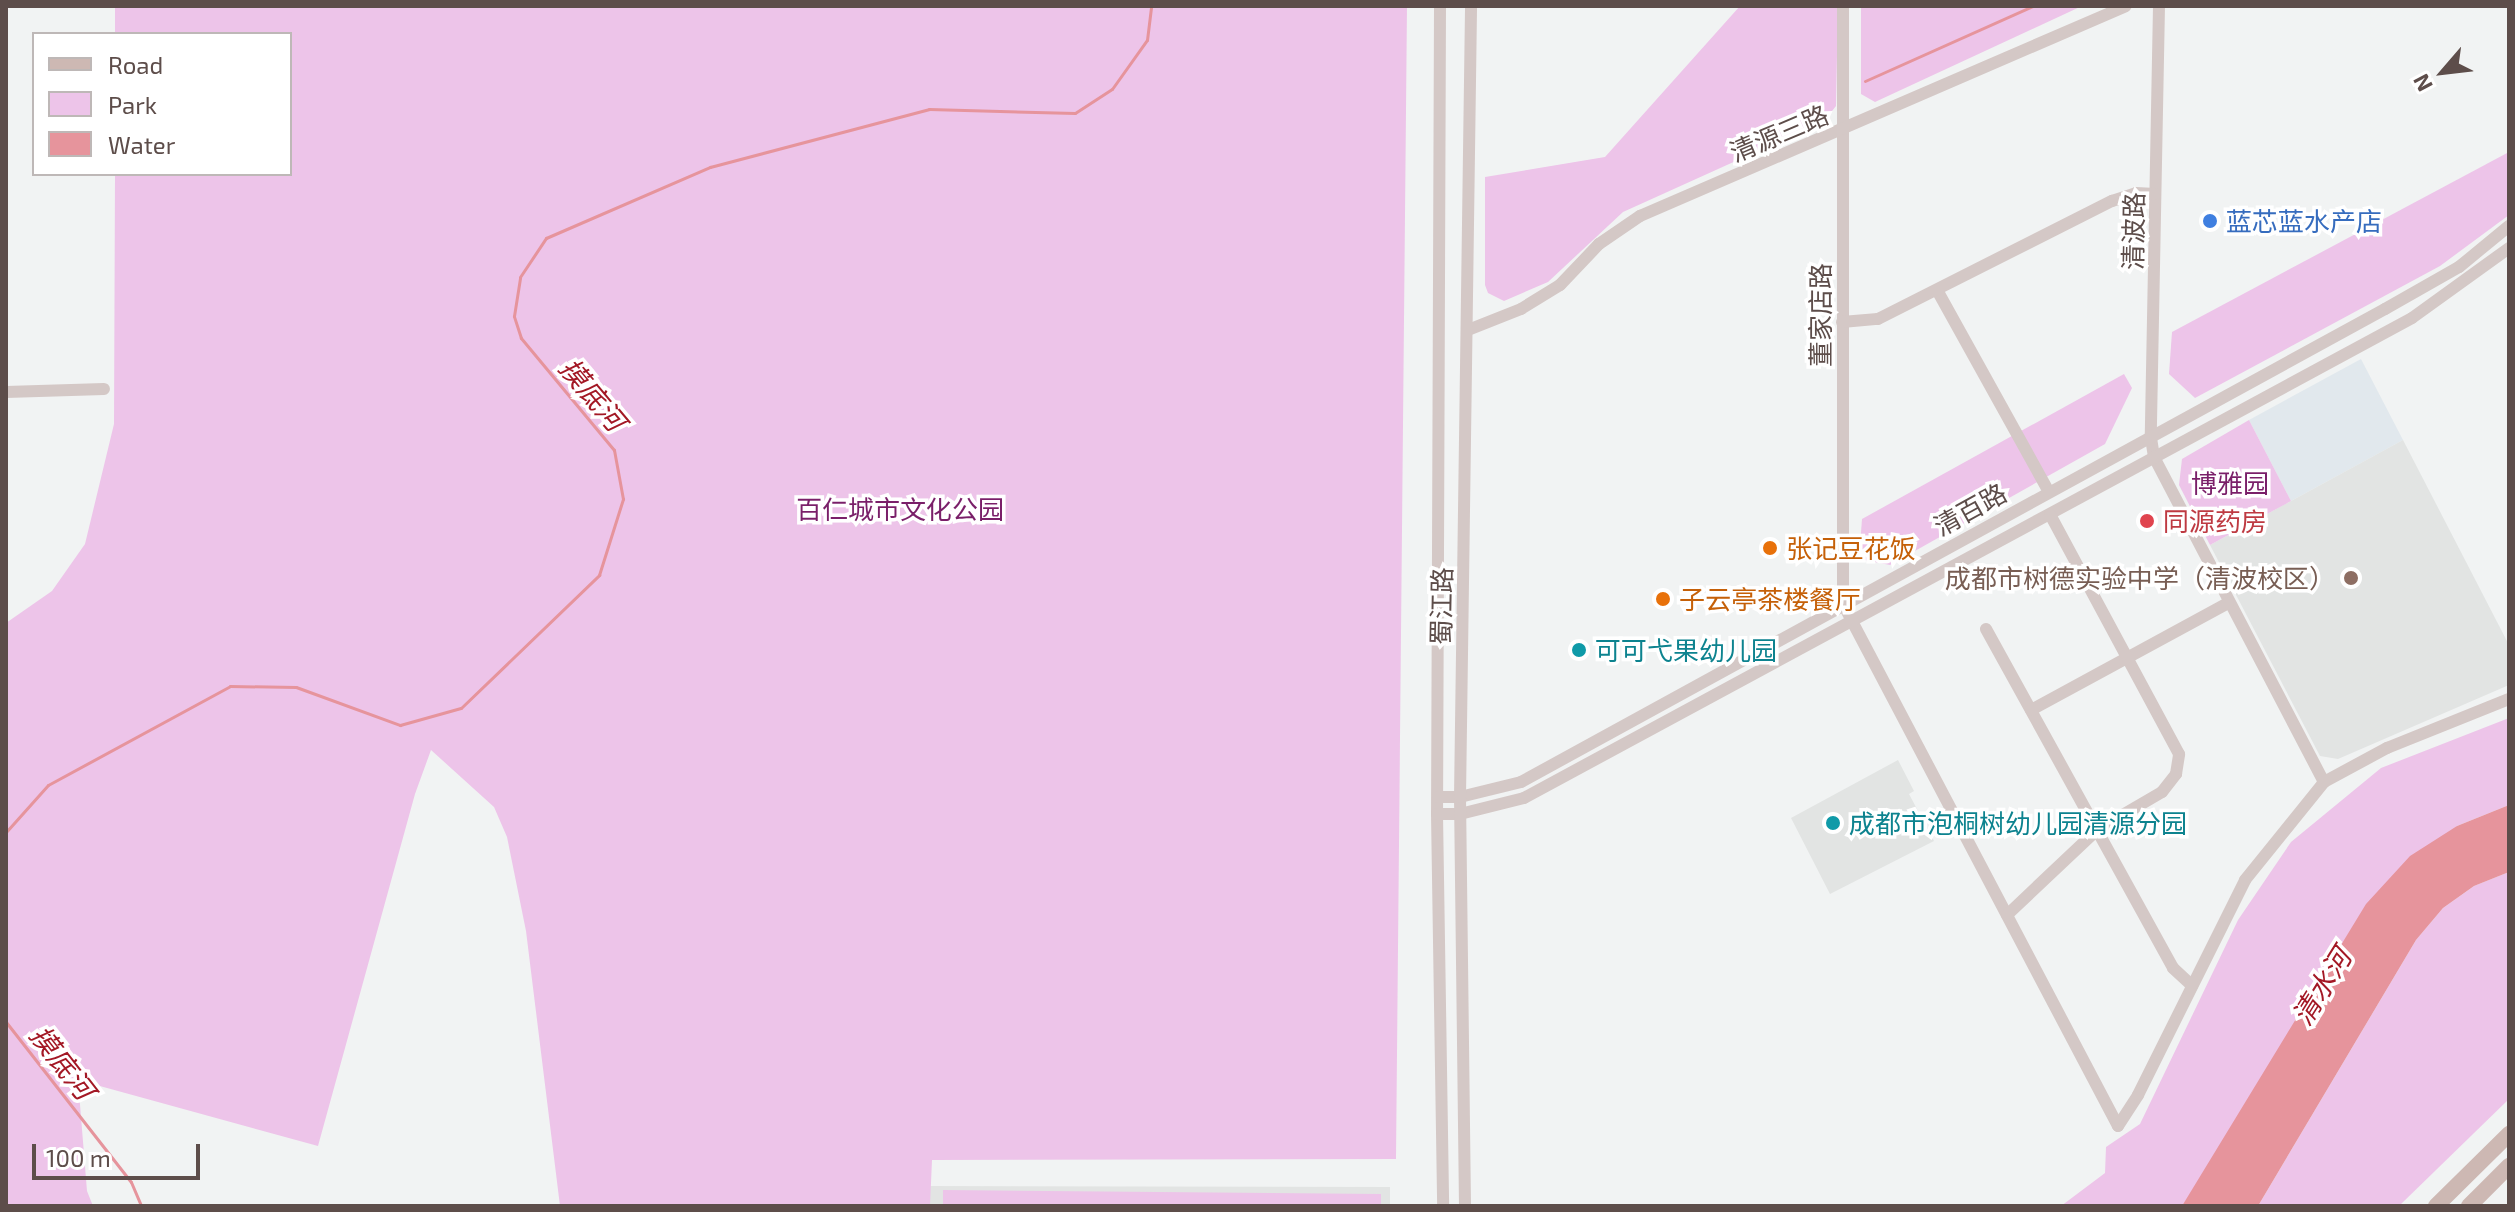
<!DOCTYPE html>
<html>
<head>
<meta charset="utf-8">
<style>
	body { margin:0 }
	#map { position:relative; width:2515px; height:1212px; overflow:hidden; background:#f1f3f3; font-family:"Exo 2","Noto Sans SC",sans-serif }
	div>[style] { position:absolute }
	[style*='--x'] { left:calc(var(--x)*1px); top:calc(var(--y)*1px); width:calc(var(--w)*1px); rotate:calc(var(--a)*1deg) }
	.commercial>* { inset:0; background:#e1e8ed }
	.education>* { inset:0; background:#e2e4e3 }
	.green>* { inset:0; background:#edc4e9 }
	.water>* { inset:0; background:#e6949c }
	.stream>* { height:3px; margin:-1.5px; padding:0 1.5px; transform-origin:1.5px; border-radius:1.5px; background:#e6949c }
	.minor>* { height:12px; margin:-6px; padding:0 6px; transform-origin:6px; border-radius:6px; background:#d4c8c6 }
	.major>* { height:16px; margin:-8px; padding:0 8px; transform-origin:8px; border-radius:8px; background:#cdb8b3 }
	.dots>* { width:22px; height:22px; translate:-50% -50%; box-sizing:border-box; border:4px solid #fff; border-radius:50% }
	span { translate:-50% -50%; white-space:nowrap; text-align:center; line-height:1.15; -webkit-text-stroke:7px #fff; paint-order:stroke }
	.street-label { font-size:26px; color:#5d4d4a }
	.shop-label { font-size:26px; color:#366cbe }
	.left { translate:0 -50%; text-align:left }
	.park-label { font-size:26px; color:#7a1f69 }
	.health-label { font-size:26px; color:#be3a42 }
	.food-label { font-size:26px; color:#c56008 }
	.education-label { font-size:26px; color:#785e54 }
	.right { translate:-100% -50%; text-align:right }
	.culture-label { font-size:26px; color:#0d838f }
	.water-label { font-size:28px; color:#a31825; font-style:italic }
	.frame { position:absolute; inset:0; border:8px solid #5d4d4a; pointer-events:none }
	.legend { position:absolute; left:32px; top:32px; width:260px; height:144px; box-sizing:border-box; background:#fff; border:2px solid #beb8b7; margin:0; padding:10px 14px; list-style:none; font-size:24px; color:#5d4d4a }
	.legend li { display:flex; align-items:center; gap:16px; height:40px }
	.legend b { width:40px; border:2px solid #beb8b7 }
	.north { position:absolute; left:2403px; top:32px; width:80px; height:80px; -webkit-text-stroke:6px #fff; paint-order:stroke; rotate:242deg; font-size:22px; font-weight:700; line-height:32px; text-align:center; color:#5d4d4a }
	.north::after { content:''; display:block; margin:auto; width:28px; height:36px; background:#5d4d4a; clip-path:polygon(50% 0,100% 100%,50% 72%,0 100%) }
	.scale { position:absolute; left:32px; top:1144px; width:168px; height:36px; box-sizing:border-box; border:4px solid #5d4d4a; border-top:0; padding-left:10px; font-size:24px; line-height:28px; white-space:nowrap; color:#5d4d4a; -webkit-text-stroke:6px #fff; paint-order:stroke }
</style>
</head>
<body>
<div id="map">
	<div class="commercial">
		<div style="clip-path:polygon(2361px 359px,2403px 440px,2291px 501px,2249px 420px)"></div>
	</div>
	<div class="education">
		<div style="clip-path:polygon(2403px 440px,2509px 645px,2509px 685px,2338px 759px,2320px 756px,2210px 545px)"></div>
		<div style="clip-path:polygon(1898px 760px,1914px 791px,1909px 794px,1934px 841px,1830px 894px,1791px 818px)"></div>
		<div style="clip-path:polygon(930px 1186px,1390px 1187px,1390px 1206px,930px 1206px)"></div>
	</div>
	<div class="green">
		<div style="clip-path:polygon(115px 6px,1407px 6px,1396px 1159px,932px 1160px,930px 1206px,560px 1206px,526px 931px,507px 837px,494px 807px,431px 750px,415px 794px,318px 1146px,78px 1080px,87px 1191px,93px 1206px,6px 1206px,6px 623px,52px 591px,85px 544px,114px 424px,115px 174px,290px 174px,290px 34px,115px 34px)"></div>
		<div style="clip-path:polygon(1740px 6px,1838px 6px,1836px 106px,1824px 121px,1623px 212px,1548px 282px,1504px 301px,1488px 293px,1485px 285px,1485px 177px,1605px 157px)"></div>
		<div style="clip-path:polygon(1861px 6px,2082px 6px,1875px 102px,1861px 94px)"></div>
		<div style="clip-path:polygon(2509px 152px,2509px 215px,2440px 266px,2195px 398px,2169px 374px,2172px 332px)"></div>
		<div style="clip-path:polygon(2124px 374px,2132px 388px,2105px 444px,1890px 565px,1859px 559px,1862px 519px)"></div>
		<div style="clip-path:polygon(2249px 420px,2291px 501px,2210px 545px,2179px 485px,2182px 459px)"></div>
		<div style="clip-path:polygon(2509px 718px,2509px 805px,2457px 826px,2182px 1206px,2061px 1206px,2105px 1173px,2106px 1147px,2140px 1124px,2238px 920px,2291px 842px,2381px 768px)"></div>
		<div style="clip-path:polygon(2509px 872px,2509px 1099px,2399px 1206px,2258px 1206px,2416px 940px,2443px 908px,2474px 886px)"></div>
		<div style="clip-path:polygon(943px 1190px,1381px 1194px,1381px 1206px,943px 1206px)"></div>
	</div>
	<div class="water">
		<div style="clip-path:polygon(2509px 805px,2509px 872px,2474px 886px,2443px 908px,2416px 940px,2258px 1206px,2182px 1206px,2366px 904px,2410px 856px,2457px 826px)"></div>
	</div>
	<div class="stream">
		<div style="--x:1865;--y:81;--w:184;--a:-24.1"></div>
		<div style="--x:6;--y:832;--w:63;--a:-48.2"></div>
		<div style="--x:48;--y:785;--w:207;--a:-28.5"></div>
		<div style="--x:230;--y:686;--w:66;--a:0.9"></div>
		<div style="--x:296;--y:687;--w:111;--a:20.1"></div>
		<div style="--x:400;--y:725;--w:63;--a:-15.6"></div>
		<div style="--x:461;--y:708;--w:192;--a:-43.9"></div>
		<div style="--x:599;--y:575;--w:80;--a:-72.5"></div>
		<div style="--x:623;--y:499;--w:50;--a:-100.4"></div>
		<div style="--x:614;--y:450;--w:146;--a:-129.7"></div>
		<div style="--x:521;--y:338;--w:23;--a:-108"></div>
		<div style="--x:514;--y:316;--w:39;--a:-81"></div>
		<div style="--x:520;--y:277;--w:47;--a:-56.3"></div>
		<div style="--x:546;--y:238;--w:179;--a:-23.4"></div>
		<div style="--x:710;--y:167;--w:227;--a:-14.8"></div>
		<div style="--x:929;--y:109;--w:146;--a:1.6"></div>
		<div style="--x:1075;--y:113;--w:44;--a:-33"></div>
		<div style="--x:1112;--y:89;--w:60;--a:-54.5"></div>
		<div style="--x:1147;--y:40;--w:34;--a:-83"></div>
		<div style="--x:6;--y:1022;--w:203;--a:52"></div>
		<div style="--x:131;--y:1182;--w:26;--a:67"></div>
	</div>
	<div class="minor">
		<div style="--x:1440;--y:6;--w:808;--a:90.21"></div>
		<div style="--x:1437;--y:814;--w:392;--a:89.1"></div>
		<div style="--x:1843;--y:6;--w:598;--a:90"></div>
		<div style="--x:1843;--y:604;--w:590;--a:62.22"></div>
		<div style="--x:2159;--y:6;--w:432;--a:91.1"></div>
		<div style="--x:2151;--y:438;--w:19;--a:81"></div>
		<div style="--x:2154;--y:457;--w:367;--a:62.4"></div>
		<div style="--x:1937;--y:290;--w:231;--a:61"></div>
		<div style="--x:1842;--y:322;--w:36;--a:-5"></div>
		<div style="--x:1878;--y:319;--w:262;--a:-26.8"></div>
		<div style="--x:2112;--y:201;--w:25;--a:-18"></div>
		<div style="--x:2136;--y:193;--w:19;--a:3"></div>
		<div style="--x:1468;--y:330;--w:57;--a:-21.6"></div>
		<div style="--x:1521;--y:309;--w:46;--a:-31.6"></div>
		<div style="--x:1560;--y:285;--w:57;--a:-46.4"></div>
		<div style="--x:1599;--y:244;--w:50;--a:-34.3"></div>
		<div style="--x:1640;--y:216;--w:529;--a:-23.37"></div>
		<div style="--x:6;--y:392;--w:98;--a:-1.8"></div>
		<div style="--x:1986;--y:629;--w:387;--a:61.1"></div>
		<div style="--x:2173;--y:968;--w:26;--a:43"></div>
		<div style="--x:2031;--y:710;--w:224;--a:-28.5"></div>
		<div style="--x:1438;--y:797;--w:22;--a:0"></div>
		<div style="--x:1460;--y:797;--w:63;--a:-13.8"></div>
		<div style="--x:1521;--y:782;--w:985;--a:-28.7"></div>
		<div style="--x:2385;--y:309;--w:85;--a:-29.6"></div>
		<div style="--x:2459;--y:267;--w:65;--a:-39.4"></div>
		<div style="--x:1437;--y:814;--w:23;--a:0"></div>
		<div style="--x:1460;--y:814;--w:66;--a:-14"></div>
		<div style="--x:1524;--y:798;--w:1009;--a:-28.39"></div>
		<div style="--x:2412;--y:318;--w:120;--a:-35.8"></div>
		<div style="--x:2007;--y:915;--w:124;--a:-43.4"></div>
		<div style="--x:2097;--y:830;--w:75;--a:-30.3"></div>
		<div style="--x:2162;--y:792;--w:23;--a:-52"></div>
		<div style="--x:2176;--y:774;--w:20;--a:-81"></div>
		<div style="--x:2179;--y:754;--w:272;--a:-118.3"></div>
		<div style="--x:2118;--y:1126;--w:37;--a:-57"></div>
		<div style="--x:2138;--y:1095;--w:240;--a:-63.5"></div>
		<div style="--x:2245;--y:880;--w:126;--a:-51.1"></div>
		<div style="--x:2324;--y:782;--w:72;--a:-28.4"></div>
		<div style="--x:2387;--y:748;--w:131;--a:-21.9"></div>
		<div style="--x:1465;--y:1206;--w:409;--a:-90.7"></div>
		<div style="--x:1460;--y:797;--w:791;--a:-89.2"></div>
	</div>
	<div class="major">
		<div style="--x:2436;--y:1206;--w:103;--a:-44.6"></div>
		<div style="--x:2469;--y:1206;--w:57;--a:-45"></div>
	</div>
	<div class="dots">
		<div style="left:2210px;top:221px;background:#3f7fe0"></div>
		<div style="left:2147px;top:521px;background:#e0444e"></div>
		<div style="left:1770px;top:548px;background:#e8710a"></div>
		<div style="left:2351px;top:578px;background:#8d6e63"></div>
		<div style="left:1663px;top:599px;background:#e8710a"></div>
		<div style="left:1579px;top:650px;background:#0f9aa8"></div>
		<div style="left:1833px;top:823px;background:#0f9aa8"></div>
	</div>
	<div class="street-label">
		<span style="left:1779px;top:133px;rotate:-23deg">清源三路</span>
		<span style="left:2133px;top:231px;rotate:-89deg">清波路</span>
		<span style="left:1820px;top:315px;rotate:-90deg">董家店路</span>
		<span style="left:1970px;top:509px;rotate:-29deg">清百路</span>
		<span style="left:1441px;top:606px;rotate:-89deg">蜀江路</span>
	</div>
	<div class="shop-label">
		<span class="left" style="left:2226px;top:221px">蓝芯蓝水产店</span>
	</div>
	<div class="park-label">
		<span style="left:2230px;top:483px">博雅园</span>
		<span style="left:900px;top:509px">百仁城市文化公园</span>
	</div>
	<div class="health-label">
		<span class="left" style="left:2163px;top:521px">同源药房</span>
	</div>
	<div class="food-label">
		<span class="left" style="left:1786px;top:548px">张记豆花饭</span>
		<span class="left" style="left:1679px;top:599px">子云亭茶楼餐厅</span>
	</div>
	<div class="education-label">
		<span class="right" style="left:2335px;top:578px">成都市树德实验中学（清波校区）</span>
	</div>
	<div class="culture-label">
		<span class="left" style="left:1595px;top:650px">可可弋果幼儿园</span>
		<span class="left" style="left:1849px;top:823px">成都市泡桐树幼儿园清源分园</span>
	</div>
	<div class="water-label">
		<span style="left:593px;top:394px;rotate:50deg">摸底河</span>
		<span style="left:2321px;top:986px;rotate:-58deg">清水河</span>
		<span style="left:63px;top:1062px;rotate:52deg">摸底河</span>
	</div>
	<div class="frame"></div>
	<ul class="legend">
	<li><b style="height:10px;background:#cdb8b3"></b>Road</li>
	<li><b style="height:22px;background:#edc4e9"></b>Park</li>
	<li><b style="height:22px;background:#e6949c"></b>Water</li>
	</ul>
	<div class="north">N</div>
	<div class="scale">100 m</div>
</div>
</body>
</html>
